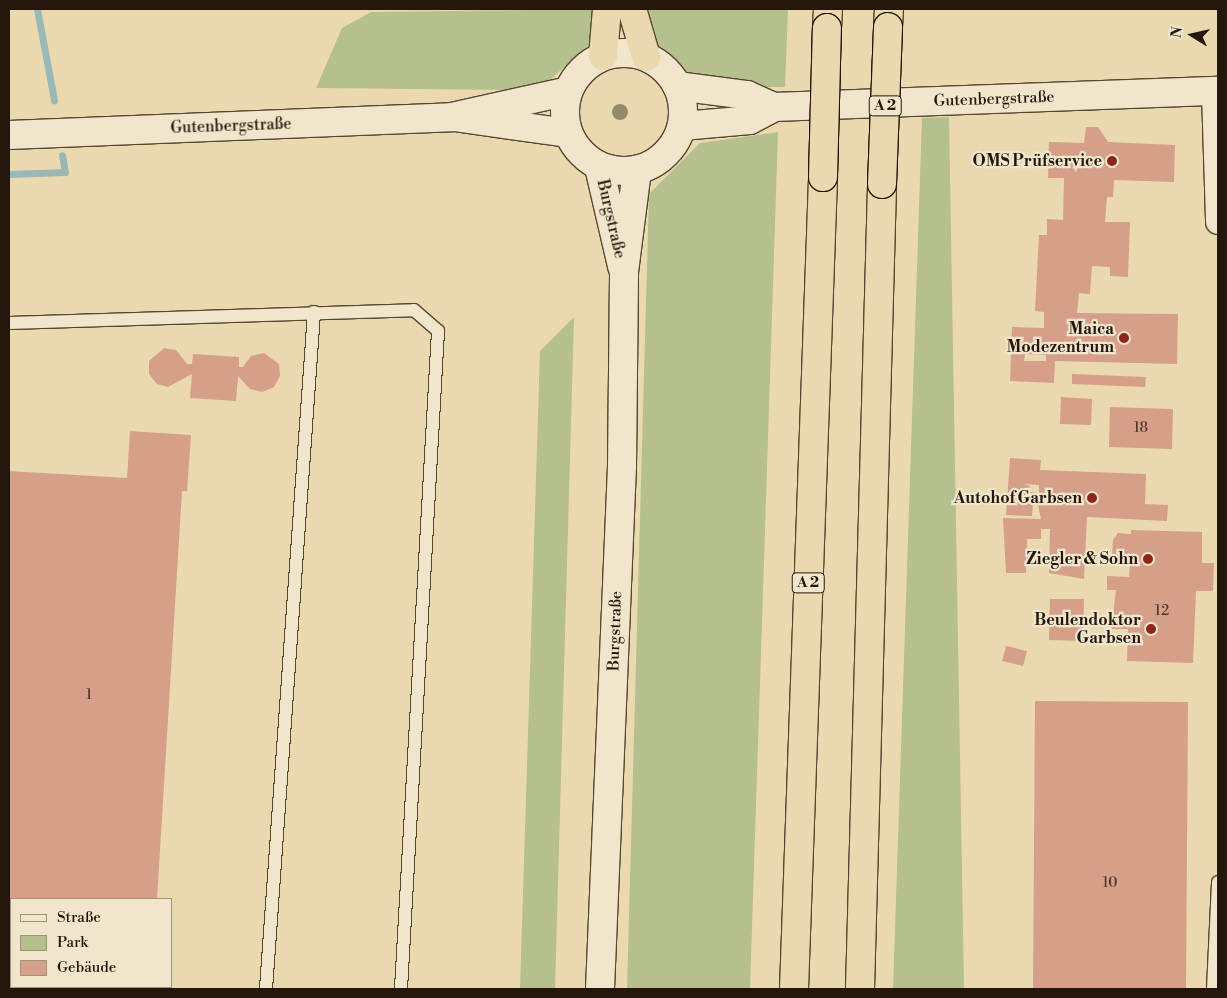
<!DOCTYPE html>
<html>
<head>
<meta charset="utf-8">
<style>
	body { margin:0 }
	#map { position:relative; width:1227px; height:998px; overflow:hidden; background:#ead9af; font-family:"Libre Bodoni",serif }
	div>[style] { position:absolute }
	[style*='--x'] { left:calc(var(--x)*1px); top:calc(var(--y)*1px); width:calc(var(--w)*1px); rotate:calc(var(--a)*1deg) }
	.green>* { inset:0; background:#b5c08c }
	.stream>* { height:7px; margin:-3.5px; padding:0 3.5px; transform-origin:3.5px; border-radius:3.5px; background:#9cb8b6 }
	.building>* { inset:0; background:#d59f8a }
	.roads { filter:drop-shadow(1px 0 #564733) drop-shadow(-1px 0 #564733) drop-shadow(0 1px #564733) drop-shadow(0 -1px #564733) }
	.service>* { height:12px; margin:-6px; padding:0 6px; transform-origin:6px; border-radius:6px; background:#f1e6cb }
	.minor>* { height:24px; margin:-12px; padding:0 12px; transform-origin:12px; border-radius:12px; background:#f1e6cb }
	.tertiary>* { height:28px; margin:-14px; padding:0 14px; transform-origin:14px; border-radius:14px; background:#f1e6cb }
	.secondary>* { height:28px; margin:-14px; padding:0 14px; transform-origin:14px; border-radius:14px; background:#f1e6cb }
	.secondary>.ring { margin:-14px; padding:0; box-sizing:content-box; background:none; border:28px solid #f1e6cb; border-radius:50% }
	.motorway>* { height:28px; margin:-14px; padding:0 14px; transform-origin:14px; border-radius:14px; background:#ead9af }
	.bridges { filter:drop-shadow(1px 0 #24160a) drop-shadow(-1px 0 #24160a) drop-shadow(0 1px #24160a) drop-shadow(0 -1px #24160a) }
	.motorway-bridge>* { height:28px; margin:-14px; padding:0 14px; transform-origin:14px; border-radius:14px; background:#ead9af }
	.trees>* { width:16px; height:16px; margin:-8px; border-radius:50%; background:#958a6a }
	.dots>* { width:14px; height:14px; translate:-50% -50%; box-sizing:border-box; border:2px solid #f1e6cb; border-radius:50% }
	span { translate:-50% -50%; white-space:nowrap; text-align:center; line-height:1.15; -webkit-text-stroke:4.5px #f1e6cb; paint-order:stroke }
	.number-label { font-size:14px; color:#50382a }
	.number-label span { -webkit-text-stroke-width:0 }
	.shield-label span { padding:1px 4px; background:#f1e6cb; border:1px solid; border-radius:4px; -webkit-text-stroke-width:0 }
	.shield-label { font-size:15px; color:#24160a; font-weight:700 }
	.street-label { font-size:16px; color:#24160a }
	.poi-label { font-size:16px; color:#24160a; font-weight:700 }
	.right { translate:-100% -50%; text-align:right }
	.frame { position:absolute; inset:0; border:10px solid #24160a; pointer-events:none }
	.legend { position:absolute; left:10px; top:898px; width:162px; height:90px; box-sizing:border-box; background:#f1e6cb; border:1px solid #9f937e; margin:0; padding:6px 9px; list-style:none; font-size:15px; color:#24160a }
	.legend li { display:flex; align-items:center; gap:10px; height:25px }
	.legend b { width:25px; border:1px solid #9f937e }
	.north { position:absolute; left:1167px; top:10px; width:50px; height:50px; -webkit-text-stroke:4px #f1e6cb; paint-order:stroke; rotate:280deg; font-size:14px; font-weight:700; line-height:20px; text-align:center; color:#24160a }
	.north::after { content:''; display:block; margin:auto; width:18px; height:22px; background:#24160a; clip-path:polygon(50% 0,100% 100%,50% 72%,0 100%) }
</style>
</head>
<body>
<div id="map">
	<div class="green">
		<div style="clip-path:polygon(599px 9px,591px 43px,551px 79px,521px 90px,316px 88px,342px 28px,371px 12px)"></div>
		<div style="clip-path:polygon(640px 9px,788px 9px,785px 87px,748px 87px,688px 77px,649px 41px)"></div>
		<div style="clip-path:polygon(949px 117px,964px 989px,893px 989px,922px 118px)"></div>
		<div style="clip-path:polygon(778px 132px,750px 989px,627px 989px,649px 194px,700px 143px)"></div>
		<div style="clip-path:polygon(574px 317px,555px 989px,520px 989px,540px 351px)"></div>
	</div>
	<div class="stream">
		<div style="--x:37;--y:9;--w:93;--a:79.4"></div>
		<div style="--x:9;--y:174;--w:56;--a:-2"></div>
		<div style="--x:65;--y:172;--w:17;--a:-100"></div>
	</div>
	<div class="building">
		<div style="clip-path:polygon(evenodd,1086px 127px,1098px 127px,1108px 142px,1175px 145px,1174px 182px,1114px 180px,1113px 197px,1107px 197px,1105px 222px,1130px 222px,1128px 277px,1110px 276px,1110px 267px,1092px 266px,1090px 294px,1079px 293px,1077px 313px,1178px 314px,1177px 364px,1055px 361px,1054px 383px,1010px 381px,1012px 327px,1044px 328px,1044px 312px,1035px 311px,1039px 235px,1047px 235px,1047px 219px,1063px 220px,1064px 178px,1048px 178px,1049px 142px,1084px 143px,1086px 127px,1025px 354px,1046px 355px,1046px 361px,1024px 361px,1025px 354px)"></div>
		<div style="clip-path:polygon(164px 348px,176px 350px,187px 364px,192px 364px,193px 354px,239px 357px,239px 367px,243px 367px,251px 356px,264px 353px,279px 364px,280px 376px,274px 387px,262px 392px,250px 389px,238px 376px,236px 401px,190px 398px,192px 374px,168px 387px,157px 384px,149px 374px,149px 361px)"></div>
		<div style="clip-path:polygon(1072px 374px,1146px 377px,1145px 387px,1072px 384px)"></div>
		<div style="clip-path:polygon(1061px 397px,1092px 399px,1091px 425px,1060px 424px)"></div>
		<div style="clip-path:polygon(1110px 407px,1173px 409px,1172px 449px,1109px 447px)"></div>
		<div style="clip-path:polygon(130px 431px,191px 435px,187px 491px,182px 491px,157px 899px,11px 899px,11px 987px,152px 989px,9px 989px,9px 471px,127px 478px)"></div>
		<div style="clip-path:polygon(evenodd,1010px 458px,1041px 460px,1040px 470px,1146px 474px,1145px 504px,1168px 505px,1167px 521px,1087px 517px,1084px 579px,1049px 573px,1050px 529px,1041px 529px,1041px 539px,1027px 539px,1026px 573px,1006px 573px,1003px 518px,1041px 519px,1038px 505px,1033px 504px,1032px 516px,1006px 515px,1010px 458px,1023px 484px,1039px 485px,1039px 493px,1029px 492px,1030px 486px,1023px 484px)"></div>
		<div style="clip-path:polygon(1131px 530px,1202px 532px,1202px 563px,1214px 563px,1213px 591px,1196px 591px,1193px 663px,1127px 661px,1128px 629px,1111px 629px,1116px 590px,1107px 590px,1107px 576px,1129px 577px,1130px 557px,1112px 556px,1113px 540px,1118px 533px,1131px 534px)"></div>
		<div style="clip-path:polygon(1050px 599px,1084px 599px,1083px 641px,1049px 640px)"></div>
		<div style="clip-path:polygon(1006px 646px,1027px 651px,1023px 666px,1002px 661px)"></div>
		<div style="clip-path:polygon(1035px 701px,1188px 702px,1186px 989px,1033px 989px)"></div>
	</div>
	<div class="roads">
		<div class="service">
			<div style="--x:9;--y:323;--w:405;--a:-1.8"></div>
			<div style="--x:414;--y:310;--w:32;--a:41"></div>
			<div style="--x:438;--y:331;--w:659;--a:93.22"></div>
			<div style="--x:266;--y:989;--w:679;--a:-85.94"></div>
			<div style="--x:1213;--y:989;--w:107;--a:-87.3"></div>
		</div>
		<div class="minor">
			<div style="--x:1214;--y:92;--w:130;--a:88.2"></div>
		</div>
		<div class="tertiary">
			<div style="--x:599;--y:167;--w:102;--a:76.9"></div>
			<div style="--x:600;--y:989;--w:522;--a:-87.59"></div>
			<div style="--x:622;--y:467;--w:195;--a:-89.4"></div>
			<div style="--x:624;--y:272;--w:102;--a:-82.7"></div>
		</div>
		<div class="secondary">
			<div class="ring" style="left:565px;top:53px;width:90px;height:90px"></div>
			<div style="--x:677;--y:86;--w:71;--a:7.3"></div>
			<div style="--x:747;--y:95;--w:30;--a:24"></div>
			<div style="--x:454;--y:117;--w:115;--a:8"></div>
			<div style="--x:682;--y:126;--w:68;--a:-5"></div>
			<div style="--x:750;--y:120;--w:27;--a:-28"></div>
			<div style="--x:774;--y:107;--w:444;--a:-2.1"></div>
			<div style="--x:9;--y:135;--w:443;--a:-2.3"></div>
			<div style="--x:452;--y:117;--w:119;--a:-12.6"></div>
		</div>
		<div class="motorway">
			<div style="--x:632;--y:9;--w:50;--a:73.7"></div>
			<div style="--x:888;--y:27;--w:18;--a:-87"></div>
			<div style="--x:827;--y:28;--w:19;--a:-87"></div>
			<div style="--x:603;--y:56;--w:47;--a:-85.1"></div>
			<div style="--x:794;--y:989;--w:813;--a:-87.95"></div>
			<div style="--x:860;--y:989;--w:805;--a:-88.43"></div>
		</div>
	</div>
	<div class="bridges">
		<div class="motorway-bridge">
			<div style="--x:823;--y:177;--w:149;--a:-88.5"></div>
			<div style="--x:882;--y:184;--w:157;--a:-87.8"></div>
		</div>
	</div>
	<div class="trees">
		<div style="left:620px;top:112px"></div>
	</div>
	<div class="dots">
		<div style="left:1112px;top:161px;background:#8f2418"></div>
		<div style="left:1124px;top:338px;background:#8f2418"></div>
		<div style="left:1092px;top:498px;background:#8f2418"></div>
		<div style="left:1148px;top:559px;background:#8f2418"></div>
		<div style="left:1151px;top:629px;background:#8f2418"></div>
	</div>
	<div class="number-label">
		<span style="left:1141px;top:428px">18</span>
		<span style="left:1162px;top:611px">12</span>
		<span style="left:89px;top:695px">1</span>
		<span style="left:1110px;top:883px">10</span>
	</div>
	<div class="shield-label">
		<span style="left:885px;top:106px">A 2</span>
		<span style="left:808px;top:583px">A 2</span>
	</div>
	<div class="street-label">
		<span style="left:994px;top:99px;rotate:-2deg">Gutenbergstraße</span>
		<span style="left:231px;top:126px;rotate:-2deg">Gutenbergstraße</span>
		<span style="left:611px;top:219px;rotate:77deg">Burgstraße</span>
		<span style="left:615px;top:631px;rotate:-88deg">Burgstraße</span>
	</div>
	<div class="poi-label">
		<span class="right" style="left:1102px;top:161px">OMS Prüfservice</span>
		<span class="right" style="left:1114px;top:338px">Maica<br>Modezentrum</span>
		<span class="right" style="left:1082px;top:498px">Autohof Garbsen</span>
		<span class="right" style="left:1138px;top:559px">Ziegler &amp; Sohn</span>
		<span class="right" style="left:1141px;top:629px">Beulendoktor<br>Garbsen</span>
	</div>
	<div class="frame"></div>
	<ul class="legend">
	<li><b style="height:6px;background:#f1e6cb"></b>Straße</li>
	<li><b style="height:14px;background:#b5c08c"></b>Park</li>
	<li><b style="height:14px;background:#d59f8a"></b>Gebäude</li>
	</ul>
	<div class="north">N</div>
</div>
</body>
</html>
